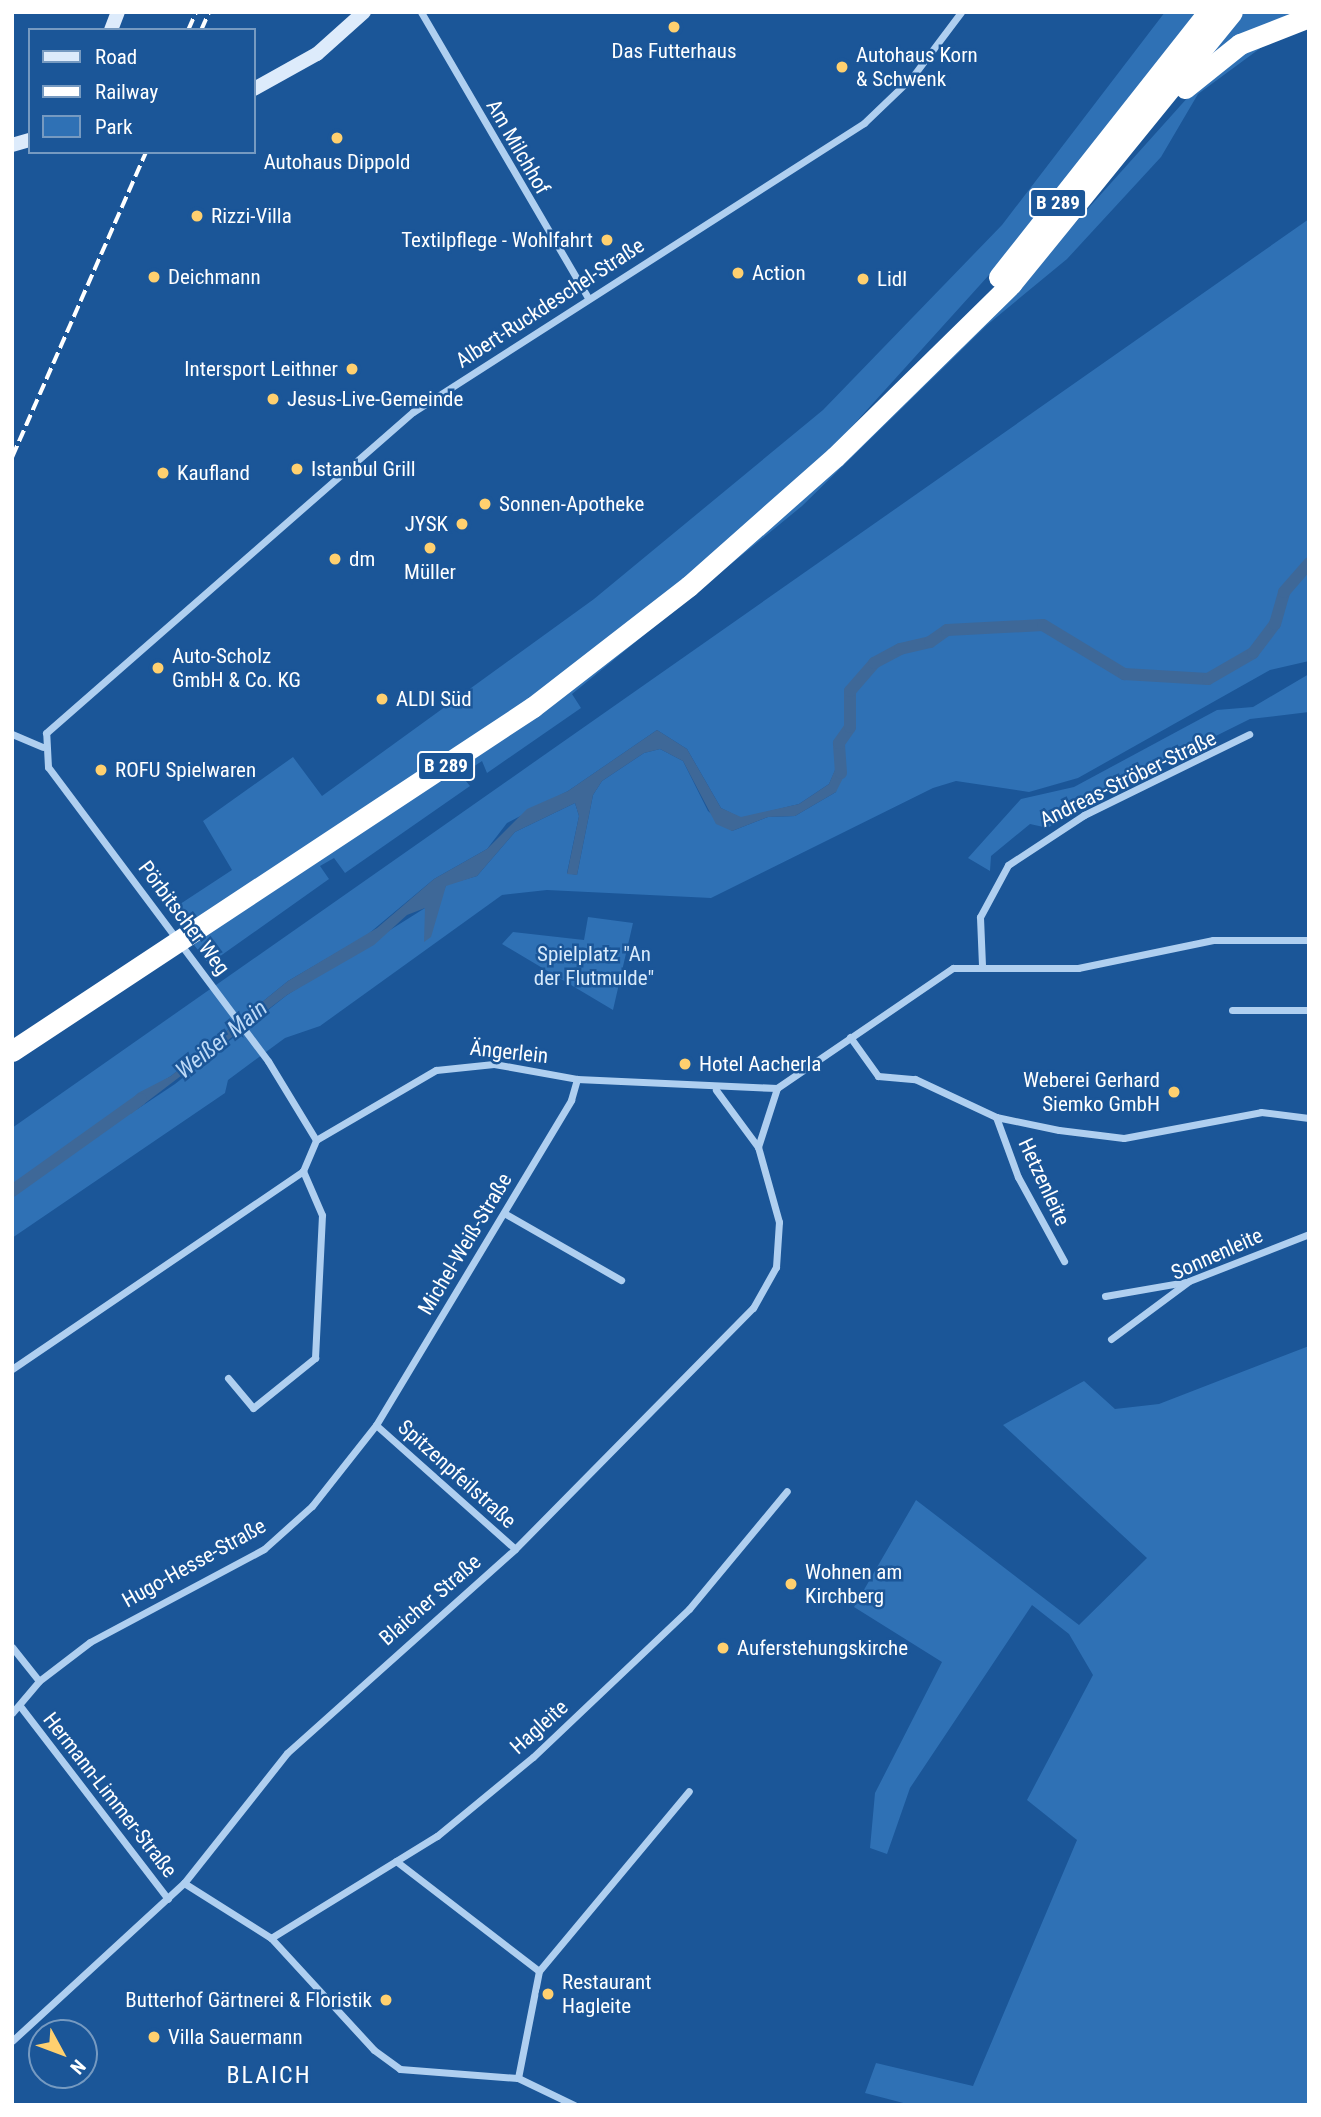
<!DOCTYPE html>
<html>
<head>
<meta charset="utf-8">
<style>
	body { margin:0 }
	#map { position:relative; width:1321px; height:2117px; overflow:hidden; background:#1b5698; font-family:"Roboto Condensed",sans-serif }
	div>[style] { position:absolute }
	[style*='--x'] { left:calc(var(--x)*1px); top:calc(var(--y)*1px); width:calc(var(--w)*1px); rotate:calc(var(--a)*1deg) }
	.green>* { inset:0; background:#2f71b5 }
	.water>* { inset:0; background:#3e6898 }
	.canal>* { height:12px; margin:-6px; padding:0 6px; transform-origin:6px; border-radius:6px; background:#3e6898 }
	.street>* { height:7px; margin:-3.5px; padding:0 3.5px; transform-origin:3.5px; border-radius:3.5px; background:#afcff0 }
	.secondary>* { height:14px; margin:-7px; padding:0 7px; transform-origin:7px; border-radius:7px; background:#ddebfb }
	.highway>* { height:21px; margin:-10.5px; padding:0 10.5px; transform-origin:10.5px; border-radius:10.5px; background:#fff }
	.rail>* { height:3.5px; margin-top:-1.75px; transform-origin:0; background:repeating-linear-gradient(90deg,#fff 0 12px,transparent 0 17px) }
	.dots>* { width:19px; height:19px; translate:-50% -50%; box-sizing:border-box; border:4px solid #1b5698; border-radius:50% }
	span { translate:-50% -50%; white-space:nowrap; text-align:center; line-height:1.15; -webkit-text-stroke:5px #1b5698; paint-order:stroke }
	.shield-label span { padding:2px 5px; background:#1b5698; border:2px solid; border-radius:5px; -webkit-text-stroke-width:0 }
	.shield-label { font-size:19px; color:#fff; font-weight:700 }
	.poi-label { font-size:21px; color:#fff }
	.left { translate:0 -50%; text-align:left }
	.right { translate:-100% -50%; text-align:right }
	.street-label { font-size:21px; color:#fff }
	.park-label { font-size:21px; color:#d6e9fb }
	.water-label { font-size:23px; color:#bcd9f7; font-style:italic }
	.quarter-label { font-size:24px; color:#fff; letter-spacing:2px }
	.frame { position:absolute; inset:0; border:14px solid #fff; pointer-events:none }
	.legend { position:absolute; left:28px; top:28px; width:228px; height:126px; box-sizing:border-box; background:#1b5698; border:2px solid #769ac1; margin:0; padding:9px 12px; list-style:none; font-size:21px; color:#fff }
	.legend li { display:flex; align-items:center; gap:14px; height:35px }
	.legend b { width:35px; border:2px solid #769ac1 }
	.north { position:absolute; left:28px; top:2019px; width:70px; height:70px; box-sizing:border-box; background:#1b5698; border:2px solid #769ac1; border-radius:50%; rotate:131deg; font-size:19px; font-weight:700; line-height:28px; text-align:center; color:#fff }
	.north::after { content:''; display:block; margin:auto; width:24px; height:32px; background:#ffd06f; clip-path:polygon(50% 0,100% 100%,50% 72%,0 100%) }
</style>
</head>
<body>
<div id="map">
	<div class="green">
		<div style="clip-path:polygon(1165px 12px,1200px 12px,1027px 233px,828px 453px,670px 590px,522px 706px,185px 928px,171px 910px,232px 870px,203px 821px,293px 757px,322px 796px,594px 599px,823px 410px,1002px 225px)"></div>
		<div style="clip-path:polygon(1238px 12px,1307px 12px,1202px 61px)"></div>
		<div style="clip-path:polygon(1266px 44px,1198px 94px,1161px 157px,1067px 259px,987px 325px,802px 506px,572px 694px,581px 708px,487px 773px,482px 761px,461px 775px,470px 786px,345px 873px,334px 858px,320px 866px,329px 879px,209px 964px,194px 945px,204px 933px,504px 736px,1041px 261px,1207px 76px,1230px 58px)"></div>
		<div style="clip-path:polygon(evenodd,1309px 219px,1309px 661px,1270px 670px,1078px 778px,1029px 792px,956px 781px,933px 788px,711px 898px,547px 890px,502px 895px,320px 1026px,285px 1038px,228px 1080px,225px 1093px,12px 1238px,12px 1128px,1309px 219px,657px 730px,687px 749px,721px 808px,741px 818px,799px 804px,829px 784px,841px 757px,836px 792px,795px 816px,768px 817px,732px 831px,708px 811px,683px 761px,660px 749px,644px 753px,602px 781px,593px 795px,577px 875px,567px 873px,579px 816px,575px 803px,515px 832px,477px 876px,446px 885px,425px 941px,425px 908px,287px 995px,175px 1084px,136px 1110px,129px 1102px,171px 1076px,288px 981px,367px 935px,434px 879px,487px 849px,507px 823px,568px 791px,657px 730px)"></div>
		<div style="clip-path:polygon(1309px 674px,1309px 712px,1250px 719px,1087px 800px,1048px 828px,1030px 824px,991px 856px,990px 871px,968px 858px,1021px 799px,1074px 787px,1217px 710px,1253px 707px)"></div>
		<div style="clip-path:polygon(588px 917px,633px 923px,613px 1010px,502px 944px,513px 932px,584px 940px)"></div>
		<div style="clip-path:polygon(1309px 1346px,1309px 2105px,911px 2105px,865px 2093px,876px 2063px,973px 2086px,1077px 1840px,1027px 1800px,1093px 1675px,1069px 1634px,1032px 1605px,910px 1788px,887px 1854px,870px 1848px,875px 1793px,942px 1662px,854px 1607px,916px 1500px,1079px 1625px,1147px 1558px,1003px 1425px,1084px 1381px,1115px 1409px,1159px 1404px)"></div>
	</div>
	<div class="water">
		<div style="clip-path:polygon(657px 730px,687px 749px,721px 808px,741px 817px,799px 804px,829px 784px,841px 755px,846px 772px,836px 792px,795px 816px,768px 817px,732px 831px,716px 824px,683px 761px,660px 749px,644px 753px,602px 781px,593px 795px,577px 875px,567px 874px,579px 816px,575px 803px,515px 832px,477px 876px,446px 886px,431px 937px,424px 942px,425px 908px,407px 915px,374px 945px,287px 995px,131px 1114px,129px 1102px,138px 1093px,171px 1076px,288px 981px,377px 928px,434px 879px,487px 849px,527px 809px,568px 791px)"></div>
	</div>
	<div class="canal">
		<div style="--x:841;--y:773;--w:30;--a:-94"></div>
		<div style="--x:839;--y:743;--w:19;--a:-55"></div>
		<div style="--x:850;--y:727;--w:36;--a:-90"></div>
		<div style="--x:850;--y:691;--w:37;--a:-49"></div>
		<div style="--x:874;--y:663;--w:30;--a:-28"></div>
		<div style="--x:900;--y:649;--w:31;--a:-13"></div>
		<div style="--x:930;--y:642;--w:21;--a:-35"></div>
		<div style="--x:947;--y:630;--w:96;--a:-3"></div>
		<div style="--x:1043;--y:625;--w:95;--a:31.2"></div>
		<div style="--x:1124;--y:674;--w:84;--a:3.4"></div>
		<div style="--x:1208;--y:679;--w:52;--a:-30"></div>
		<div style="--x:1253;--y:653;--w:36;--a:-53"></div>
		<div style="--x:1275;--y:624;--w:33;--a:-74"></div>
		<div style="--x:1284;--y:592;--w:38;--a:-49"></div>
		<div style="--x:12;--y:1191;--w:158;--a:-35.5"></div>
	</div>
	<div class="street">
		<div style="--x:421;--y:12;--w:331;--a:59.7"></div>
		<div style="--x:12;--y:734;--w:33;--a:23"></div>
		<div style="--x:982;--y:965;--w:48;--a:-92.4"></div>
		<div style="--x:980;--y:917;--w:59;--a:-61.7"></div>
		<div style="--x:1008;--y:865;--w:91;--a:-33.3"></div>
		<div style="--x:1084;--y:815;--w:184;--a:-26.1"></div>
		<div style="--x:1232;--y:1010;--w:77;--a:0"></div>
		<div style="--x:850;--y:1037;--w:48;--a:54.3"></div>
		<div style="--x:878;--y:1076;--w:37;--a:5"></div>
		<div style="--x:915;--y:1079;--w:89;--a:25.1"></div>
		<div style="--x:996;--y:1117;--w:64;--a:11.7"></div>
		<div style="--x:1059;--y:1130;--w:65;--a:7"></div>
		<div style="--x:1124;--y:1138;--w:139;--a:-10.7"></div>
		<div style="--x:1261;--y:1112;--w:48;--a:7.1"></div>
		<div style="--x:996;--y:1117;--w:64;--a:69.9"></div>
		<div style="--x:1018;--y:1177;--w:96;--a:61.3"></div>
		<div style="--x:316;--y:1140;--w:92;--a:-121.3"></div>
		<div style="--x:268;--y:1061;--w:367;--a:-126.8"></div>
		<div style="--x:48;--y:767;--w:34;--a:-93"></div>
		<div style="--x:46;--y:733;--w:488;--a:-41.2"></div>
		<div style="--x:413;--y:412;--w:536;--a:-32.65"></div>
		<div style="--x:864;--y:123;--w:68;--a:-43.8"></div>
		<div style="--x:913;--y:76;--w:80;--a:-53.1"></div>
		<div style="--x:758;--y:1147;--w:62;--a:-72.1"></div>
		<div style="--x:777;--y:1088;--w:213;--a:-34.3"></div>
		<div style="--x:953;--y:968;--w:125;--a:0"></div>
		<div style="--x:1078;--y:968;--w:138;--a:-11.7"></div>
		<div style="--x:1213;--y:940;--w:96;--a:0"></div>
		<div style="--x:504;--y:1213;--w:135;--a:29.8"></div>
		<div style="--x:1105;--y:1296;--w:81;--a:-9.9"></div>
		<div style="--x:1111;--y:1339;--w:97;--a:-36.6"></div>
		<div style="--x:1189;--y:1281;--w:129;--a:-21.4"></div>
		<div style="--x:12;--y:1369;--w:352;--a:-34.2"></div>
		<div style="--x:303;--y:1171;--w:34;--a:-67"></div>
		<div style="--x:316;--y:1140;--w:139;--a:-30.3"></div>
		<div style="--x:436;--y:1070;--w:58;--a:-5.9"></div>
		<div style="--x:494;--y:1064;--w:84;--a:10.2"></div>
		<div style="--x:577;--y:1079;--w:200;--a:2.6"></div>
		<div style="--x:228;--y:1378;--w:39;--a:50"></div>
		<div style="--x:253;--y:1408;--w:80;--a:-38.9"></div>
		<div style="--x:315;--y:1358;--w:143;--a:-87.2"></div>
		<div style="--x:322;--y:1215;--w:48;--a:-113.4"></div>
		<div style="--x:376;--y:1425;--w:186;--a:41.7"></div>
		<div style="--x:12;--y:1647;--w:43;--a:51.5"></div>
		<div style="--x:20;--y:1706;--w:243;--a:52.5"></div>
		<div style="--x:12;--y:1713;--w:42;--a:-49.8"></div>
		<div style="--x:39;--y:1681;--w:64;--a:-37.4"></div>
		<div style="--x:90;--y:1642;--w:197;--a:-28.1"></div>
		<div style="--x:264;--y:1549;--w:64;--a:-41.9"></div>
		<div style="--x:312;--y:1506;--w:103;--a:-51.7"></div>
		<div style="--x:376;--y:1425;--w:379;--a:-59"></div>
		<div style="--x:571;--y:1100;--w:22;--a:-74"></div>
		<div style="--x:396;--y:1861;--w:180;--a:37.6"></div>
		<div style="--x:184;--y:1883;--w:103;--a:32.3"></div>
		<div style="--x:271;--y:1938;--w:152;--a:47.4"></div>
		<div style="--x:374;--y:2050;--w:32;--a:36"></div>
		<div style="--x:400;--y:2069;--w:118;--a:4.4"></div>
		<div style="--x:518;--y:2078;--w:62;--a:25.7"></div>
		<div style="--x:271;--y:1938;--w:195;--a:-31.6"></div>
		<div style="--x:437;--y:1836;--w:124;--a:-39.5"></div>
		<div style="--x:533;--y:1757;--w:215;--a:-43.5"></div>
		<div style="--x:689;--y:1609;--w:153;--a:-50.3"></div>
		<div style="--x:12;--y:2041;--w:234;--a:-42.6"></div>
		<div style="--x:184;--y:1883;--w:166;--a:-51.6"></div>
		<div style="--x:287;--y:1753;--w:306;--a:-41.8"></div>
		<div style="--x:515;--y:1549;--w:339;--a:-45.4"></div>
		<div style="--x:753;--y:1308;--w:47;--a:-60.7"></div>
		<div style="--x:776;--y:1267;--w:45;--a:-86.2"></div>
		<div style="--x:779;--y:1222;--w:78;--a:-105.6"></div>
		<div style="--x:758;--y:1147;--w:71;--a:-126.4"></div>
		<div style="--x:518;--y:2078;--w:109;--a:-78.9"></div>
		<div style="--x:539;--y:1971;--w:234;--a:-50.2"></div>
	</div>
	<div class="secondary">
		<div style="--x:111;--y:30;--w:19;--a:-69"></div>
		<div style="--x:254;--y:89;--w:72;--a:-29.1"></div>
		<div style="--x:317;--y:54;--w:63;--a:-41.8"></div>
		<div style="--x:12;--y:145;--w:19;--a:-16"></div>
	</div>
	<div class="highway">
		<div style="--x:1185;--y:88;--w:70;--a:-38.7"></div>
		<div style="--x:1240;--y:44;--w:74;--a:-21.4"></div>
		<div style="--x:999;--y:277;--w:337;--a:-51.7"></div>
		<div style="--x:12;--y:1051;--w:624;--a:-33.44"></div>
		<div style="--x:533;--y:707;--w:197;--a:-37.8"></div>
		<div style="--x:689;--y:586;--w:195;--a:-41.5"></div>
		<div style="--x:835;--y:457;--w:247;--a:-44.5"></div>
		<div style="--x:1011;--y:284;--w:350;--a:-50.9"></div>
	</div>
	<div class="rail">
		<div style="--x:188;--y:30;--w:20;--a:-66"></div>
		<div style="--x:201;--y:30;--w:20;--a:-66"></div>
		<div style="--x:12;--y:457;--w:333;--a:-66.3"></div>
	</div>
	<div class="dots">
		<div style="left:674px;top:27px;background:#ffd06f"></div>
		<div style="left:842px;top:67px;background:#ffd06f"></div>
		<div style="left:337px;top:138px;background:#ffd06f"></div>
		<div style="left:197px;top:216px;background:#ffd06f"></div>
		<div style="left:607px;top:240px;background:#ffd06f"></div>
		<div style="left:738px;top:273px;background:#ffd06f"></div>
		<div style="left:154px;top:277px;background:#ffd06f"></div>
		<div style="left:863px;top:279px;background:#ffd06f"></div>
		<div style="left:352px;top:369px;background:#ffd06f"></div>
		<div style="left:273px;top:399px;background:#ffd06f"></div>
		<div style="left:297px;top:469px;background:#ffd06f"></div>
		<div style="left:163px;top:473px;background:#ffd06f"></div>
		<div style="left:485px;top:504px;background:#ffd06f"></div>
		<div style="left:462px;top:524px;background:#ffd06f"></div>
		<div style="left:430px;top:548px;background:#ffd06f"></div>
		<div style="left:335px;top:559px;background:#ffd06f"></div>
		<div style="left:158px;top:668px;background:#ffd06f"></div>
		<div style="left:382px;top:699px;background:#ffd06f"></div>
		<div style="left:101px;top:770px;background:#ffd06f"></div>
		<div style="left:685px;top:1064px;background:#ffd06f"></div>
		<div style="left:1174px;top:1092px;background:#ffd06f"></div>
		<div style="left:791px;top:1584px;background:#ffd06f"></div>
		<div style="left:723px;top:1648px;background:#ffd06f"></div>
		<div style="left:548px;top:1994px;background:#ffd06f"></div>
		<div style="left:386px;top:2000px;background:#ffd06f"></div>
		<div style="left:154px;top:2037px;background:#ffd06f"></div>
	</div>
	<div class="shield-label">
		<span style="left:1058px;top:203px">B 289</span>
		<span style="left:446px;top:766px">B 289</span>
	</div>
	<div class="poi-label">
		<span style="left:674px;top:51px">Das Futterhaus</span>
		<span class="left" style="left:856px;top:67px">Autohaus Korn<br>&amp; Schwenk</span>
		<span style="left:337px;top:162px">Autohaus Dippold</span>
		<span class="left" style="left:211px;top:216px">Rizzi-Villa</span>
		<span class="right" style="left:593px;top:240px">Textilpflege - Wohlfahrt</span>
		<span class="left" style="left:752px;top:273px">Action</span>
		<span class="left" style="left:168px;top:277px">Deichmann</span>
		<span class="left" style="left:877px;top:279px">Lidl</span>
		<span class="right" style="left:338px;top:369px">Intersport Leithner</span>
		<span class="left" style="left:287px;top:399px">Jesus-Live-Gemeinde</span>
		<span class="left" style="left:311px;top:469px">Istanbul Grill</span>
		<span class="left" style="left:177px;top:473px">Kaufland</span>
		<span class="left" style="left:499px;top:504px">Sonnen-Apotheke</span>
		<span class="right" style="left:448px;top:524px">JYSK</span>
		<span class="left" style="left:349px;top:559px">dm</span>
		<span style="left:430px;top:572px">Müller</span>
		<span class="left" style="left:172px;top:668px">Auto-Scholz<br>GmbH &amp; Co. KG</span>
		<span class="left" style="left:396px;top:699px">ALDI Süd</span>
		<span class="left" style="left:115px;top:770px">ROFU Spielwaren</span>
		<span class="left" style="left:699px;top:1064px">Hotel Aacherla</span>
		<span class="right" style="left:1160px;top:1092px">Weberei Gerhard<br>Siemko GmbH</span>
		<span class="left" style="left:805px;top:1584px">Wohnen am<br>Kirchberg</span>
		<span class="left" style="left:737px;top:1648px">Auferstehungskirche</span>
		<span class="left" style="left:562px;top:1994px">Restaurant<br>Hagleite</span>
		<span class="right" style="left:372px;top:2000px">Butterhof Gärtnerei &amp; Floristik</span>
		<span class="left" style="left:168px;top:2037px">Villa Sauermann</span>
	</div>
	<div class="street-label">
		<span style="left:518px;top:147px;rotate:60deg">Am Milchhof</span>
		<span style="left:550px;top:303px;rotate:-33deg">Albert-Ruckdeschel-Straße</span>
		<span style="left:1128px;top:779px;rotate:-26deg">Andreas-Ströber-Straße</span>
		<span style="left:184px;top:918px;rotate:53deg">Pörbitscher Weg</span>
		<span style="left:509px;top:1052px;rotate:6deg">Ängerlein</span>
		<span style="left:1044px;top:1182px;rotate:65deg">Hetzenleite</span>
		<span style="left:465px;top:1244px;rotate:-59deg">Michel-Weiß-Straße</span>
		<span style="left:1217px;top:1254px;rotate:-24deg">Sonnenleite</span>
		<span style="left:457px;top:1474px;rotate:42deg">Spitzenpfeilstraße</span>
		<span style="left:194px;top:1563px;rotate:-29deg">Hugo-Hesse-Straße</span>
		<span style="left:430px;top:1600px;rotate:-41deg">Blaicher Straße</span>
		<span style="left:539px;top:1727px;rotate:-42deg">Hagleite</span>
		<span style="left:110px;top:1795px;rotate:52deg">Hermann-Limmer-Straße</span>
	</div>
	<div class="park-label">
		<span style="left:594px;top:966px">Spielplatz "An<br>der Flutmulde"</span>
	</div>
	<div class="water-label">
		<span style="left:222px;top:1040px;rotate:-39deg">Weißer Main</span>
	</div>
	<div class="quarter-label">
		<span style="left:269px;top:2076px">BLAICH</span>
	</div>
	<div class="frame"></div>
	<ul class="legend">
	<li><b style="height:9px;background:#ddebfb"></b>Road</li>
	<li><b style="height:9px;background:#fff"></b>Railway</li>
	<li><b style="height:19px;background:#2f71b5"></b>Park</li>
	</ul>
	<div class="north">N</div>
</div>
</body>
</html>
